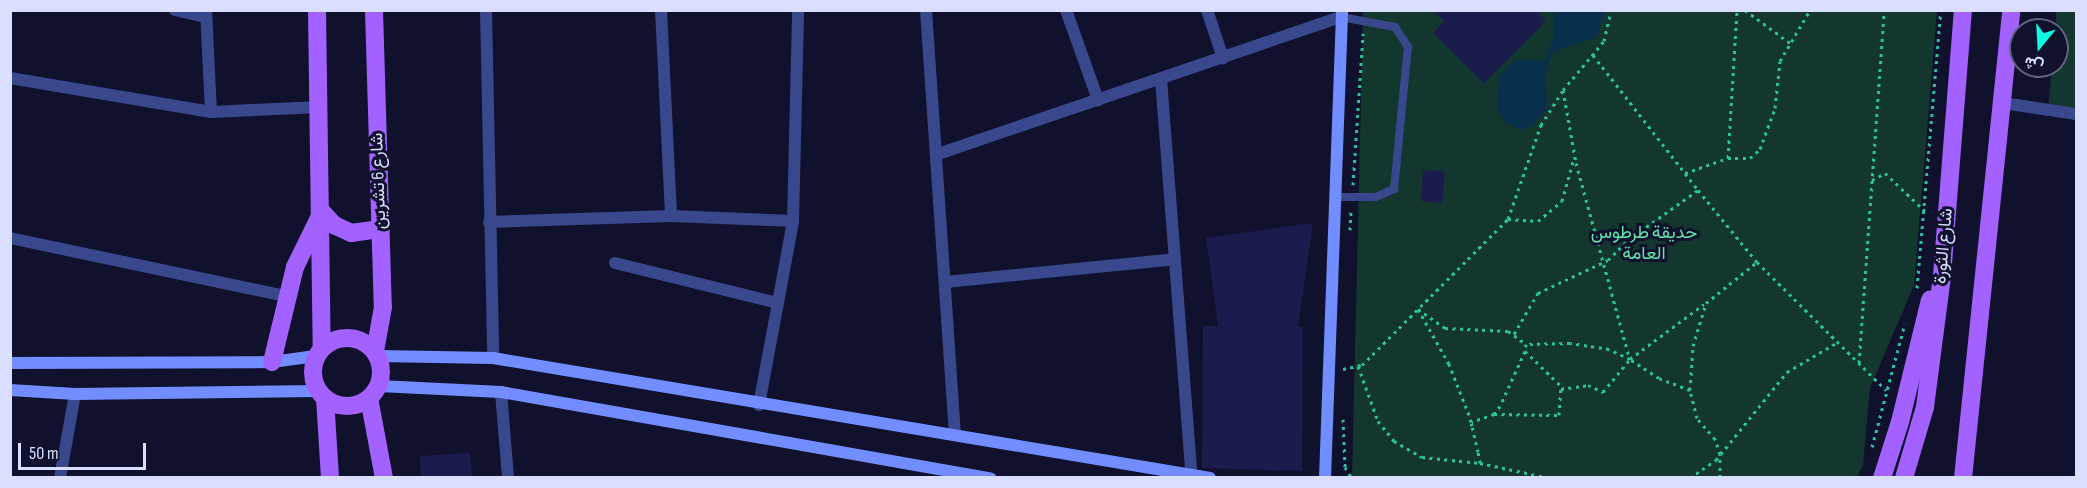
<!DOCTYPE html>
<html>
<head>
<meta charset="utf-8">
<style>
	body { margin:0 }
	#map { position:relative; width:2087px; height:488px; overflow:hidden; background:#10112c; font-family:"Sofia Sans Condensed",Vazirmatn,sans-serif }
	div>[style] { position:absolute }
	[style*='--x'] { left:calc(var(--x)*1px); top:calc(var(--y)*1px); width:calc(var(--w)*1px); rotate:calc(var(--a)*1deg) }
	.green>* { inset:0; background:#13372e }
	.water>* { inset:0; background:#08304d }
	.building>* { inset:0; background:#1b1c4e }
	.path>* { height:3px; margin-top:-1.5px; transform-origin:0; background:repeating-linear-gradient(90deg,#2bc49a 0 3px,transparent 0 7.5px) }
	.service>* { height:8px; margin:-4px; padding:0 4px; transform-origin:4px; border-radius:4px; background:#39488d }
	.minor>* { height:12px; margin:-6px; padding:0 6px; transform-origin:6px; border-radius:6px; background:#39488d }
	.tertiary>* { height:12px; margin:-6px; padding:0 6px; transform-origin:6px; border-radius:6px; background:#39488d }
	.secondary>* { height:12px; margin:-6px; padding:0 6px; transform-origin:6px; border-radius:6px; background:#728dff }
	.primary>* { height:18px; margin:-9px; padding:0 9px; transform-origin:9px; border-radius:9px; background:#a362ff }
	.primary>.ring { margin:-9px; padding:0; box-sizing:content-box; background:none; border:18px solid #a362ff; border-radius:50% }
	span { translate:-50% -50%; white-space:nowrap; text-align:center; line-height:1.15; -webkit-text-stroke:6px #10112c; paint-order:stroke }
	.street-label { font-size:18px; color:#dbdfff }
	.park-label { font-size:18px; color:#60e6a8 }
	.frame { position:absolute; inset:0; border:12px solid #dbdfff; pointer-events:none }
	.north { position:absolute; left:2009px; top:18px; width:60px; height:60px; box-sizing:border-box; background:#10112c; border:2px solid #616380; border-radius:50%; rotate:198deg; font-size:16px; font-weight:700; line-height:24px; text-align:center; color:#dbdfff }
	.north::after { content:''; display:block; margin:auto; width:21px; height:27px; background:#07ffe3; clip-path:polygon(50% 0,100% 100%,50% 72%,0 100%) }
	.scale { position:absolute; left:18px; top:443px; width:128px; height:27px; box-sizing:border-box; border:3px solid #dbdfff; border-top:0; padding-left:8px; font-size:18px; line-height:21px; white-space:nowrap; color:#dbdfff; -webkit-text-stroke:4px #10112c; paint-order:stroke }
</style>
</head>
<body>
<div id="map">
	<div class="green">
		<div style="clip-path:polygon(1363px 11px,1937px 11px,1914px 285px,1870px 388px,1863px 466px,1857px 477px,1352px 478px)"></div>
		<div style="clip-path:polygon(2056px 11px,2076px 11px,2076px 114px,2048px 110px,2052px 66px,2057px 66px)"></div>
	</div>
	<div class="water">
		<div style="clip-path:polygon(1553px 11px,1606px 11px,1595px 38px,1554px 51px,1545px 71px,1547px 108px,1535px 124px,1521px 130px,1505px 122px,1497px 108px,1500px 75px,1516px 60px,1544px 61px,1554px 36px)"></div>
	</div>
	<div class="building">
		<div style="clip-path:polygon(1433px 10px,1536px 10px,1546px 21px,1484px 83px,1433px 33px,1444px 21px)"></div>
		<div style="clip-path:polygon(1423px 170px,1445px 172px,1442px 203px,1421px 201px)"></div>
		<div style="clip-path:polygon(1313px 223px,1298px 327px,1303px 327px,1302px 471px,1202px 468px,1203px 326px,1218px 326px,1206px 238px)"></div>
		<div style="clip-path:polygon(470px 453px,472px 477px,421px 477px,420px 456px)"></div>
	</div>
	<div class="path">
		<div style="--x:1745;--y:10;--w:56;--a:36.3"></div>
		<div style="--x:1593;--y:55;--w:171;--a:52.1"></div>
		<div style="--x:1563;--y:90;--w:74;--a:79.9"></div>
		<div style="--x:1576;--y:163;--w:201;--a:74.7"></div>
		<div style="--x:1728;--y:158;--w:148;--a:-86.5"></div>
		<div style="--x:1685;--y:173;--w:46;--a:-19.2"></div>
		<div style="--x:1728;--y:158;--w:22;--a:0"></div>
		<div style="--x:1750;--y:158;--w:13;--a:-42"></div>
		<div style="--x:1760;--y:149;--w:44;--a:-69.9"></div>
		<div style="--x:1775;--y:108;--w:47;--a:-83.9"></div>
		<div style="--x:1780;--y:61;--w:59;--a:-59.5"></div>
		<div style="--x:1872;--y:180;--w:15;--a:-28"></div>
		<div style="--x:1885;--y:173;--w:55;--a:43.5"></div>
		<div style="--x:1353;--y:185;--w:152;--a:-86.2"></div>
		<div style="--x:1508;--y:219;--w:30;--a:4"></div>
		<div style="--x:1538;--y:221;--w:31;--a:-40"></div>
		<div style="--x:1562;--y:201;--w:45;--a:-74.4"></div>
		<div style="--x:1350;--y:230;--w:20;--a:-87"></div>
		<div style="--x:1917;--y:288;--w:279;--a:-85.1"></div>
		<div style="--x:1514;--y:334;--w:48;--a:-59.7"></div>
		<div style="--x:1538;--y:293;--w:77;--a:-25.2"></div>
		<div style="--x:1608;--y:260;--w:28;--a:-45"></div>
		<div style="--x:1628;--y:240;--w:86;--a:-35.5"></div>
		<div style="--x:1698;--y:190;--w:93;--a:50.7"></div>
		<div style="--x:1525;--y:351;--w:53;--a:44.2"></div>
		<div style="--x:1859;--y:363;--w:354;--a:-85.9"></div>
		<div style="--x:1358;--y:366;--w:59;--a:70"></div>
		<div style="--x:1378;--y:421;--w:26;--a:51"></div>
		<div style="--x:1394;--y:441;--w:32;--a:30"></div>
		<div style="--x:1422;--y:457;--w:58;--a:5.9"></div>
		<div style="--x:1480;--y:463;--w:11;--a:-100"></div>
		<div style="--x:1478;--y:452;--w:27;--a:-103"></div>
		<div style="--x:1472;--y:426;--w:4;--a:-104"></div>
		<div style="--x:1471;--y:422;--w:7;--a:-106"></div>
		<div style="--x:1469;--y:415;--w:55;--a:-111.4"></div>
		<div style="--x:1449;--y:364;--w:63;--a:-119.4"></div>
		<div style="--x:1418;--y:309;--w:33;--a:35"></div>
		<div style="--x:1445;--y:328;--w:63;--a:2.7"></div>
		<div style="--x:1508;--y:331;--w:22;--a:36"></div>
		<div style="--x:1526;--y:344;--w:7;--a:98"></div>
		<div style="--x:1525;--y:351;--w:60;--a:114.4"></div>
		<div style="--x:1500;--y:406;--w:10;--a:127"></div>
		<div style="--x:1494;--y:414;--w:24;--a:161"></div>
		<div style="--x:1343;--y:369;--w:19;--a:-12"></div>
		<div style="--x:1362;--y:365;--w:206;--a:-45"></div>
		<div style="--x:1508;--y:219;--w:100;--a:-70.7"></div>
		<div style="--x:1541;--y:125;--w:41;--a:-57.8"></div>
		<div style="--x:1563;--y:90;--w:64;--a:-50.1"></div>
		<div style="--x:1604;--y:41;--w:32;--a:-77"></div>
		<div style="--x:1690;--y:390;--w:33;--a:-159"></div>
		<div style="--x:1659;--y:378;--w:35;--a:-147"></div>
		<div style="--x:1630;--y:359;--w:92;--a:-36.6"></div>
		<div style="--x:1494;--y:414;--w:65;--a:0.9"></div>
		<div style="--x:1559;--y:415;--w:26;--a:-86"></div>
		<div style="--x:1561;--y:389;--w:27;--a:-8"></div>
		<div style="--x:1588;--y:385;--w:17;--a:25"></div>
		<div style="--x:1603;--y:392;--w:43;--a:-50.7"></div>
		<div style="--x:1630;--y:359;--w:23;--a:-155"></div>
		<div style="--x:1609;--y:349;--w:39;--a:-171"></div>
		<div style="--x:1570;--y:343;--w:44;--a:178.7"></div>
		<div style="--x:1343;--y:419;--w:48;--a:87.6"></div>
		<div style="--x:1345;--y:467;--w:13;--a:58"></div>
		<div style="--x:1872;--y:447;--w:128;--a:-75.1"></div>
		<div style="--x:1480;--y:463;--w:72;--a:12.1"></div>
		<div style="--x:1690;--y:478;--w:32;--a:-35"></div>
		<div style="--x:1716;--y:460;--w:113;--a:-51.1"></div>
		<div style="--x:1787;--y:372;--w:59;--a:-30.5"></div>
		<div style="--x:1720;--y:478;--w:24;--a:-90"></div>
		<div style="--x:1720;--y:454;--w:16;--a:-108"></div>
		<div style="--x:1715;--y:439;--w:28;--a:-131"></div>
		<div style="--x:1697;--y:418;--w:29;--a:-104"></div>
		<div style="--x:1690;--y:390;--w:44;--a:-86.1"></div>
		<div style="--x:1693;--y:346;--w:45;--a:-73.2"></div>
		<div style="--x:1706;--y:303;--w:65;--a:-38.8"></div>
		<div style="--x:1757;--y:262;--w:182;--a:44.8"></div>
	</div>
	<div class="service">
		<div style="--x:1336;--y:197;--w:40;--a:0"></div>
		<div style="--x:1376;--y:197;--w:20;--a:-24"></div>
		<div style="--x:1394;--y:189;--w:143;--a:-84.4"></div>
		<div style="--x:1408;--y:47;--w:24;--a:-123"></div>
		<div style="--x:1395;--y:27;--w:55;--a:-169.5"></div>
	</div>
	<div class="minor">
		<div style="--x:175;--y:10;--w:32;--a:13"></div>
		<div style="--x:206;--y:10;--w:102;--a:87.2"></div>
		<div style="--x:661;--y:10;--w:206;--a:87.2"></div>
		<div style="--x:926;--y:10;--w:426;--a:86.1"></div>
		<div style="--x:1066;--y:10;--w:96;--a:70.4"></div>
		<div style="--x:1207;--y:10;--w:51;--a:71.6"></div>
		<div style="--x:10;--y:78;--w:204;--a:9.6"></div>
		<div style="--x:211;--y:112;--w:108;--a:-2.7"></div>
		<div style="--x:1161;--y:79;--w:395;--a:85.6"></div>
		<div style="--x:2003;--y:103;--w:74;--a:8.6"></div>
		<div style="--x:938;--y:154;--w:426;--a:-18.8"></div>
		<div style="--x:489;--y:222;--w:182;--a:-1.9"></div>
		<div style="--x:671;--y:216;--w:122;--a:2.3"></div>
		<div style="--x:10;--y:238;--w:282;--a:11.9"></div>
		<div style="--x:615;--y:263;--w:168;--a:13.8"></div>
		<div style="--x:946;--y:282;--w:230;--a:-5.7"></div>
		<div style="--x:759;--y:405;--w:187;--a:-79.5"></div>
		<div style="--x:793;--y:221;--w:211;--a:-88.6"></div>
		<div style="--x:60;--y:478;--w:85;--a:-79.9"></div>
	</div>
	<div class="tertiary">
		<div style="--x:486;--y:10;--w:348;--a:88.8"></div>
		<div style="--x:501;--y:392;--w:86;--a:85.3"></div>
	</div>
	<div class="secondary">
		<div style="--x:378;--y:356;--w:115;--a:1"></div>
		<div style="--x:493;--y:358;--w:727;--a:9.5"></div>
		<div style="--x:10;--y:363;--w:262;--a:-0.2"></div>
		<div style="--x:272;--y:362;--w:44;--a:-7.8"></div>
		<div style="--x:379;--y:386;--w:122;--a:2.8"></div>
		<div style="--x:501;--y:392;--w:497;--a:10"></div>
		<div style="--x:10;--y:390;--w:65;--a:3.5"></div>
		<div style="--x:75;--y:394;--w:244;--a:-0.7"></div>
		<div style="--x:1325;--y:478;--w:468;--a:-87.9"></div>
	</div>
	<div class="primary">
		<div style="--x:317;--y:10;--w:338;--a:89.2"></div>
		<div style="--x:374;--y:10;--w:297;--a:88.3"></div>
		<div style="--x:383;--y:307;--w:45;--a:100.3"></div>
		<div class="ring" style="left:313px;top:338px;width:50px;height:50px"></div>
		<div style="--x:272;--y:362;--w:98;--a:-76.4"></div>
		<div style="--x:295;--y:267;--w:61;--a:-63.9"></div>
		<div style="--x:322;--y:212;--w:18;--a:47"></div>
		<div style="--x:334;--y:225;--w:19;--a:25"></div>
		<div style="--x:351;--y:233;--w:30;--a:-8"></div>
		<div style="--x:325;--y:398;--w:80;--a:86.4"></div>
		<div style="--x:369;--y:398;--w:81;--a:79.4"></div>
		<div style="--x:1882;--y:478;--w:59;--a:-72.2"></div>
		<div style="--x:1900;--y:422;--w:126;--a:-76.2"></div>
		<div style="--x:1904;--y:478;--w:74;--a:-73.5"></div>
		<div style="--x:1925;--y:407;--w:132;--a:-82.6"></div>
		<div style="--x:1942;--y:276;--w:267;--a:-85.5"></div>
		<div style="--x:1963;--y:478;--w:470;--a:-84.1"></div>
	</div>
	<div class="street-label">
		<span style="left:379px;top:181px;rotate:-92deg">شارع 6 تشرين</span>
		<span style="left:1944px;top:246px;rotate:-85deg">شارع الثورة</span>
	</div>
	<div class="park-label">
		<span style="left:1644px;top:244px">حديقة طرطوس<br>العامة</span>
	</div>
	<div class="frame"></div>
	<div class="north">ش</div>
	<div class="scale">50 m</div>
</div>
</body>
</html>
